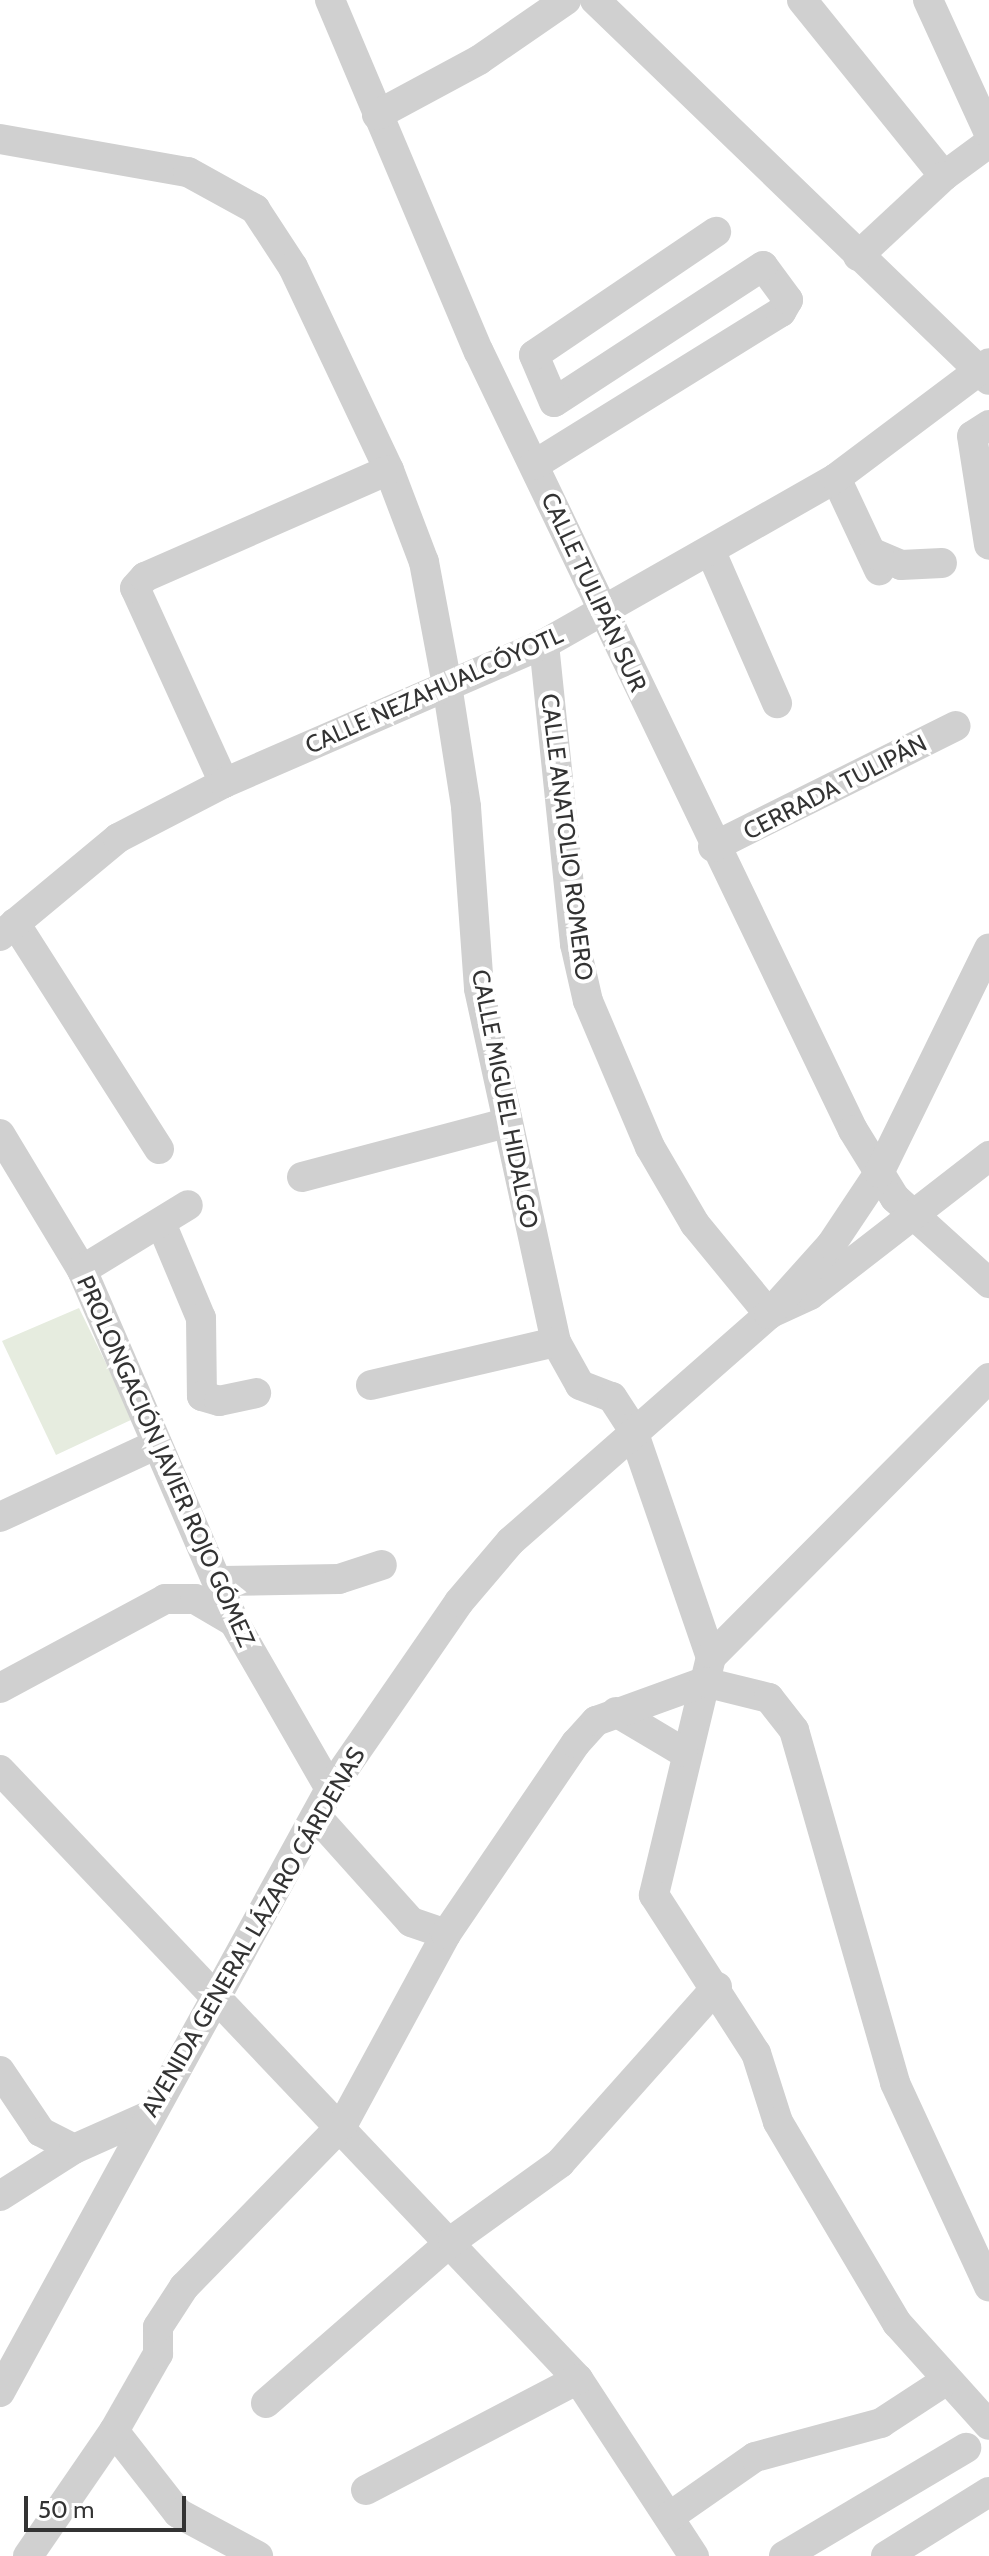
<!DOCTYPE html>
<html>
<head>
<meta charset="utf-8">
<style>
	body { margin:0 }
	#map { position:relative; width:989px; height:2556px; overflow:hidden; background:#fff; font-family:Cabin,sans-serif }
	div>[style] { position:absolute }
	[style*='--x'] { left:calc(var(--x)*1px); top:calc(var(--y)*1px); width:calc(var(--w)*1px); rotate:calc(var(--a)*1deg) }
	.green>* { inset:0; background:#e6ecdf }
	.minor>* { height:30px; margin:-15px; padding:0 15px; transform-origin:15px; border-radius:15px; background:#d0d0d0 }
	span { translate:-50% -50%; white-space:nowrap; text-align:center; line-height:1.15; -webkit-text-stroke:8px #fff; paint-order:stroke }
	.street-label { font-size:24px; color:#333 }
	.scale { position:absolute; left:24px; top:2496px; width:162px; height:36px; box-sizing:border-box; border:4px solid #333; border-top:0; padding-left:10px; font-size:24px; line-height:28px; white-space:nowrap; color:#333; -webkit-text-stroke:6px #fff; paint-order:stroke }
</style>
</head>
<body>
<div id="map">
	<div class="green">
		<div style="clip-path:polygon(79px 1308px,133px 1419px,56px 1455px,2px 1341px)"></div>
	</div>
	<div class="minor">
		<div style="--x:330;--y:0;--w:382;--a:67.1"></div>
		<div style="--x:479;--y:352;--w:863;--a:64.33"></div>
		<div style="--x:853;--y:1130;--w:80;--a:58.3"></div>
		<div style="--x:895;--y:1198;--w:127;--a:42.1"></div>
		<div style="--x:595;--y:0;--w:547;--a:43.96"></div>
		<div style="--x:802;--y:0;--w:226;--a:51.1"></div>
		<div style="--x:944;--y:176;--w:56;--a:-36.3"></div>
		<div style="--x:928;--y:0;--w:146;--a:65.4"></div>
		<div style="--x:377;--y:115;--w:116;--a:-28.3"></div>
		<div style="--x:479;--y:60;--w:106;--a:-34.6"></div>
		<div style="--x:0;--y:139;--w:191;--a:10"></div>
		<div style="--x:188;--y:172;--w:77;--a:28.9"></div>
		<div style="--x:255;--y:209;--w:69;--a:56.8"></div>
		<div style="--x:293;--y:267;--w:225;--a:64.7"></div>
		<div style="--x:389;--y:470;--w:98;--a:69.2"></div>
		<div style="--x:424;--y:562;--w:125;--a:79.4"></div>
		<div style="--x:447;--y:685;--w:123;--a:81.1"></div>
		<div style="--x:466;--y:807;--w:182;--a:85.9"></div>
		<div style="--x:479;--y:989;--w:361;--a:77.7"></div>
		<div style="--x:556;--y:1342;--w:49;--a:60.8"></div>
		<div style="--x:580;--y:1385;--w:34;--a:21"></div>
		<div style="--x:612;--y:1397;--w:37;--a:57"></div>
		<div style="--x:632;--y:1428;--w:242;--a:71"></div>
		<div style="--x:711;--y:1657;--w:245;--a:103.5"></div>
		<div style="--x:654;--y:1895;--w:188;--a:57.2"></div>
		<div style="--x:756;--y:2053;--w:72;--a:72.3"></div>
		<div style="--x:778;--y:2122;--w:234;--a:59.4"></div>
		<div style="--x:897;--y:2323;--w:137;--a:48"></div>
		<div style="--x:858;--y:256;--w:117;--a:-42.9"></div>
		<div style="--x:989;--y:425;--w:20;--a:147"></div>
		<div style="--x:972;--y:436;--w:110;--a:81.1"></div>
		<div style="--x:534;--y:465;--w:291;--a:-31.8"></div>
		<div style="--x:781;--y:312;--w:14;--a:-60"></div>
		<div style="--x:788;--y:300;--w:42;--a:-126.3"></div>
		<div style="--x:763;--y:266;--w:249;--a:146.9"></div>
		<div style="--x:554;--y:402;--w:51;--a:-113.1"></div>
		<div style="--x:534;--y:355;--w:220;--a:-34.1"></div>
		<div style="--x:836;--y:478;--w:102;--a:64.9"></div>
		<div style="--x:711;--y:552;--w:165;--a:66.4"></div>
		<div style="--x:873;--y:553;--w:30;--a:23"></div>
		<div style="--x:901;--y:565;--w:41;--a:-2.8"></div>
		<div style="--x:544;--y:644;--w:302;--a:84.1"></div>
		<div style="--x:575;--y:944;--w:58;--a:77.2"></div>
		<div style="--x:588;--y:1001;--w:159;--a:67"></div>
		<div style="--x:650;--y:1147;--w:89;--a:59.7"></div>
		<div style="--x:695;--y:1224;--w:117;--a:50.6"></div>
		<div style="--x:769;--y:1314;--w:45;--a:-24.9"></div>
		<div style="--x:810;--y:1295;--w:227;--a:-37.8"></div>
		<div style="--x:224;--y:783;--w:214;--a:-114.5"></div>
		<div style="--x:135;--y:588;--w:15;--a:-48"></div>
		<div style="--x:145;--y:577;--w:266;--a:-23.7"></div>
		<div style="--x:713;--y:847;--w:271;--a:-26.5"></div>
		<div style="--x:15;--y:923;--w:268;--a:57.5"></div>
		<div style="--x:0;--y:936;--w:153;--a:-39.7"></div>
		<div style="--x:118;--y:838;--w:119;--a:-27.4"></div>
		<div style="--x:224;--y:783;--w:349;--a:-23.5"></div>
		<div style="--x:544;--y:644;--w:336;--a:-29.6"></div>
		<div style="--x:836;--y:478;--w:191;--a:-36.9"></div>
		<div style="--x:0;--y:1134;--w:159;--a:58.9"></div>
		<div style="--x:82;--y:1270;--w:383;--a:66.6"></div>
		<div style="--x:234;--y:1622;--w:193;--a:60.1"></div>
		<div style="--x:302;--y:1177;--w:211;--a:-14.8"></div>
		<div style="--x:161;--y:1223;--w:103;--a:67.2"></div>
		<div style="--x:201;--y:1318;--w:78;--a:89.3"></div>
		<div style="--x:202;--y:1396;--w:18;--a:16"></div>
		<div style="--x:219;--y:1401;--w:38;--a:-12"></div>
		<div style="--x:82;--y:1270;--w:124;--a:-31.5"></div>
		<div style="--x:371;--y:1385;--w:190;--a:-13.1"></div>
		<div style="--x:0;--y:1517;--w:173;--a:-24.9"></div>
		<div style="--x:221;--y:1581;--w:118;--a:-1"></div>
		<div style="--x:339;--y:1579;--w:45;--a:-18"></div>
		<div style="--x:711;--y:1657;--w:394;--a:-45.1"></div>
		<div style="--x:0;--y:1688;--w:187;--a:-28.3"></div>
		<div style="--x:165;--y:1599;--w:30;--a:0"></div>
		<div style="--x:195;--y:1599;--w:45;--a:30.5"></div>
		<div style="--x:616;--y:1712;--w:78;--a:30.8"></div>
		<div style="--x:0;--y:1770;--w:840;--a:46.5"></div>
		<div style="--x:578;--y:2379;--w:212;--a:56.8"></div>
		<div style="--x:316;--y:1816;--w:142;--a:48.1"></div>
		<div style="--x:411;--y:1922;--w:37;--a:19"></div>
		<div style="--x:0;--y:2071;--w:73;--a:56.1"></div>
		<div style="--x:41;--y:2132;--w:37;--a:27"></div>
		<div style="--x:0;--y:2196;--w:88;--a:-32.4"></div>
		<div style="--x:74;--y:2149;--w:79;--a:-24"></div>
		<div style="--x:0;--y:2392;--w:687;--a:-61.31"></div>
		<div style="--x:330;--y:1789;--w:227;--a:-55.4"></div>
		<div style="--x:459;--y:1602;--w:80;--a:-49.6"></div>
		<div style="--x:511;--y:1541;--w:344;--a:-41.3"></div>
		<div style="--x:769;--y:1314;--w:93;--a:-48.1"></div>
		<div style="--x:831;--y:1245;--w:87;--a:-56.3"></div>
		<div style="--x:879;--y:1173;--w:250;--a:-63.9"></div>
		<div style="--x:266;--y:2403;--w:248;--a:-41.1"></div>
		<div style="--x:453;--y:2240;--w:132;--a:-35.7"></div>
		<div style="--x:560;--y:2163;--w:236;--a:-48.3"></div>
		<div style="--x:114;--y:2431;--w:104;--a:52"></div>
		<div style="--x:178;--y:2513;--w:91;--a:28.3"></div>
		<div style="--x:366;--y:2490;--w:239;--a:-27.6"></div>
		<div style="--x:669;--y:2517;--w:105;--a:-34.9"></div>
		<div style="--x:755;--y:2457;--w:131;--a:-15.1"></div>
		<div style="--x:881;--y:2423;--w:75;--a:-33.1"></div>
		<div style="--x:28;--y:2556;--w:152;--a:-55.5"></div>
		<div style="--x:114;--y:2431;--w:89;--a:-60.3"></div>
		<div style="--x:158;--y:2354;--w:27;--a:-90"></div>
		<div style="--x:158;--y:2327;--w:48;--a:-57"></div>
		<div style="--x:184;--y:2287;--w:228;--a:-45.7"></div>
		<div style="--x:343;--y:2124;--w:216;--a:-61.5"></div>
		<div style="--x:446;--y:1934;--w:231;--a:-55.8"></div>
		<div style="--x:576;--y:1743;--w:30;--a:-48"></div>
		<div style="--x:596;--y:1721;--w:115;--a:-19.9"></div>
		<div style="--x:704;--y:1682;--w:67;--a:13.8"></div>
		<div style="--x:769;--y:1698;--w:41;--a:52"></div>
		<div style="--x:794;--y:1730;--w:367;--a:74"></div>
		<div style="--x:895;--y:2083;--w:224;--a:65.2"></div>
		<div style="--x:784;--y:2556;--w:212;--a:-30.7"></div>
		<div style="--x:886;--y:2556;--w:121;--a:-31.9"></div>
	</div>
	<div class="street-label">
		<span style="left:594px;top:592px;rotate:65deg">CALLE TULIPÁN SUR</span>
		<span style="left:434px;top:690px;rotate:-24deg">CALLE NEZAHUALCÓYOTL</span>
		<span style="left:835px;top:787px;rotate:-27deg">CERRADA TULIPÁN</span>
		<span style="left:567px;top:837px;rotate:83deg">CALLE ANATOLIO ROMERO</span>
		<span style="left:505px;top:1099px;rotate:79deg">CALLE MIGUEL HIDALGO</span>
		<span style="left:166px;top:1461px;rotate:66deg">PROLONGACIÓN JAVIER ROJO GÓMEZ</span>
		<span style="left:253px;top:1932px;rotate:-60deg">AVENIDA GENERAL LÁZARO CÁRDENAS</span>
	</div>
	<div class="scale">50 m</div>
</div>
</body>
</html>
